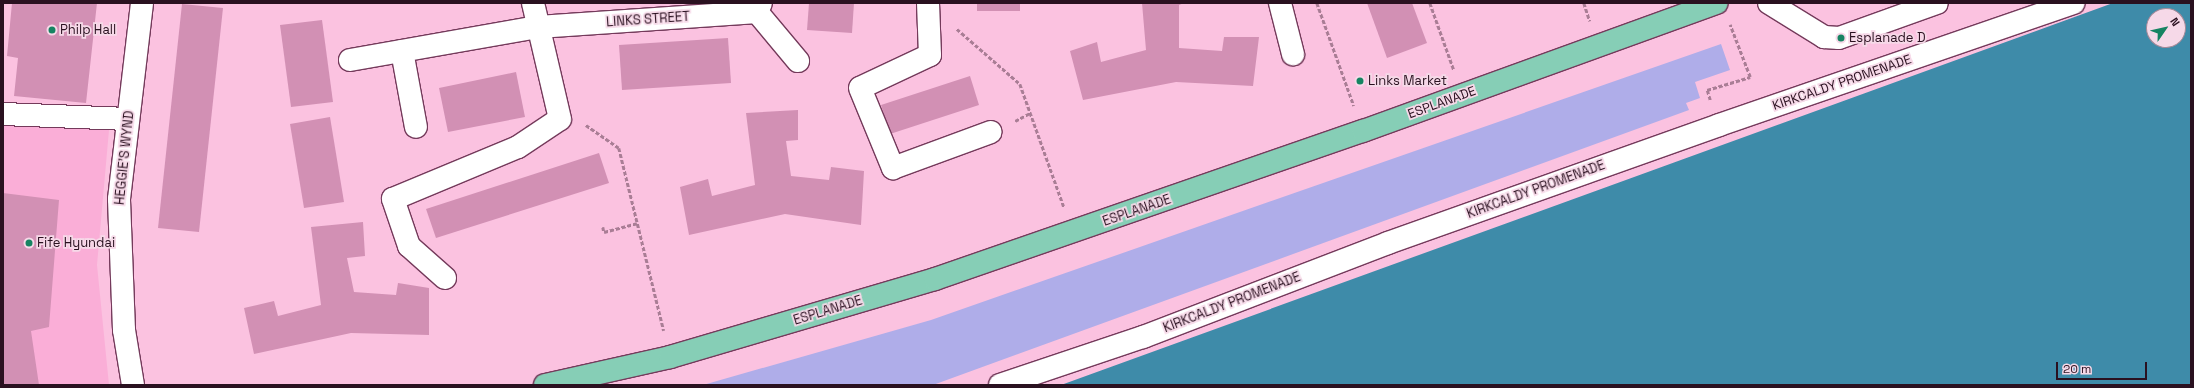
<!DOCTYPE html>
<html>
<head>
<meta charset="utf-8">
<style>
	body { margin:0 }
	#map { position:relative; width:2194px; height:388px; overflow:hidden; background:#fbc2e0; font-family:"Space Grotesk",sans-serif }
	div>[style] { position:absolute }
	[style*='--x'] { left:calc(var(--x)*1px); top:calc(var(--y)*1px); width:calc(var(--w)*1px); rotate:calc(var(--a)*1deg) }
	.built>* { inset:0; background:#faaed7 }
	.green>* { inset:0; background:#afade9 }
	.water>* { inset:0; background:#3e8ba9 }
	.building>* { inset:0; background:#d290b4 }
	.path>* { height:2.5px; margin-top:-1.25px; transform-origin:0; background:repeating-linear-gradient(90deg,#a97d95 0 4px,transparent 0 6px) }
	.roads { filter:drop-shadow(1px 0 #743a5b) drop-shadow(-1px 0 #743a5b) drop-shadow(0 1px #743a5b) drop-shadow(0 -1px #743a5b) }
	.minor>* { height:22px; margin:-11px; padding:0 11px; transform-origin:11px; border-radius:11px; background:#fff }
	.major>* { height:22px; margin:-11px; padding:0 11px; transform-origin:11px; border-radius:11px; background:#86ceb6 }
	.dots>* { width:11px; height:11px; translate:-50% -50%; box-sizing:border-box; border:2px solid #f6d9e8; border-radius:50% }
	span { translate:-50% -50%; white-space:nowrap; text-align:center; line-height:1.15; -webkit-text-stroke:3.5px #f6d9e8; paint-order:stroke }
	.street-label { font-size:13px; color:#2a1120 }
	.poi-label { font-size:13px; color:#2a1120 }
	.left { translate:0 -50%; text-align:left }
	.frame { position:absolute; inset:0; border:4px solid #2a1120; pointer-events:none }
	.north { position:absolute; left:2146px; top:8px; width:40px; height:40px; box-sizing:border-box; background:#f6d9e8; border:1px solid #a48998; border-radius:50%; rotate:56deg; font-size:11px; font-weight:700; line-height:16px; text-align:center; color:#2a1120 }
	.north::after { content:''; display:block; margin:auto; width:14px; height:18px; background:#168462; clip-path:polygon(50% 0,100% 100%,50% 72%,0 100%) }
	.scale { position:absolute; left:2056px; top:362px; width:91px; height:18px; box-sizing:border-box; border:2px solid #2a1120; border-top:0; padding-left:5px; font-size:12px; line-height:14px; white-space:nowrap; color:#2a1120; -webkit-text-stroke:3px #f6d9e8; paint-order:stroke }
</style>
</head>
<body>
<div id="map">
	<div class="built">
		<div style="clip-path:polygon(3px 124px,109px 130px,97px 265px,109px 385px,3px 385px)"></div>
	</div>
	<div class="green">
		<div style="clip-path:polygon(1721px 44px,1730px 70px,1695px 82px,1700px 98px,1686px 103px,1689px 110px,933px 385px,703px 385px,931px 320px)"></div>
	</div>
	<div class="water">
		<div style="clip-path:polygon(evenodd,2113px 3px,2191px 3px,2191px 385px,1061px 385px,2113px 3px,2154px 16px,2178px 16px,2178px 40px,2154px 40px,2154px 16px)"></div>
	</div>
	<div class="building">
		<div style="clip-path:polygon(12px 3px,97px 3px,86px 103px,14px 96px,18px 58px,7px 56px)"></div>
		<div style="clip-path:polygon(809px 3px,854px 3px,852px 33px,807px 30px)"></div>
		<div style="clip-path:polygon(977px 3px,1020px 3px,1020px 11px,977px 11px)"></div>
		<div style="clip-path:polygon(1142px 3px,1184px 3px,1179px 5px,1179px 48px,1222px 51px,1224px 37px,1259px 37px,1253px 86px,1176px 82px,1083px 100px,1070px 51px,1097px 42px,1101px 62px,1146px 50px)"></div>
		<div style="clip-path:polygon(1367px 3px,1412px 3px,1427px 43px,1387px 58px)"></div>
		<div style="clip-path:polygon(182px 4px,223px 8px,199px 232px,158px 228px)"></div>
		<div style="clip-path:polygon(322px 20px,333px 102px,291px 107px,280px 25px)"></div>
		<div style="clip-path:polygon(728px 38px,731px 83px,622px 90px,619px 45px)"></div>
		<div style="clip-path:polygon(516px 72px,525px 117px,448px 132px,439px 88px)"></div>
		<div style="clip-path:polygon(970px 76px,979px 105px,890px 134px,881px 105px)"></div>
		<div style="clip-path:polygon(798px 110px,798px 140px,786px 141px,791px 176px,829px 180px,831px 167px,864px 171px,861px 225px,785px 214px,689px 235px,680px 187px,708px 179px,712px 196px,755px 185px,746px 113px)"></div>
		<div style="clip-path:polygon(330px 117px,344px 202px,304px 208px,290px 124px)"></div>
		<div style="clip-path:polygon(599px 153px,609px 183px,436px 238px,426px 209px)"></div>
		<div style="clip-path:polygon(3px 193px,59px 200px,49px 327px,31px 331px,39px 385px,3px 385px)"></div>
		<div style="clip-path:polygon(363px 222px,365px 256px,347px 258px,354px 292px,396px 295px,398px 283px,429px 288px,429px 335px,351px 333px,254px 354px,244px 308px,274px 301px,278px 316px,321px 305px,311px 227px)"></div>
	</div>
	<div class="path">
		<div style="--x:1317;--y:3;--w:109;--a:70.2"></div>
		<div style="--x:1430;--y:3;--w:71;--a:70.3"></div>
		<div style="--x:1584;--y:3;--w:19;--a:72"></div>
		<div style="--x:957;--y:29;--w:84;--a:41.1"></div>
		<div style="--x:1020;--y:84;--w:131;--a:70.3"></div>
		<div style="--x:1710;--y:100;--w:10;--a:-107"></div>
		<div style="--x:1707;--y:90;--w:45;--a:-16.8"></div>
		<div style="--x:1750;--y:77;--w:56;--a:-111"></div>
		<div style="--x:1015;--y:121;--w:17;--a:-28"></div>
		<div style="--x:586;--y:125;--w:40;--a:34.9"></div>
		<div style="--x:619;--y:148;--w:188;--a:76.2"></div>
		<div style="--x:603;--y:227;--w:5;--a:79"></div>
		<div style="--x:604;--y:232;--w:34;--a:-15"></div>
	</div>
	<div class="roads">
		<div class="minor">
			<div style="--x:761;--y:3;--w:10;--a:114"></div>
			<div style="--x:757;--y:12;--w:64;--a:50.1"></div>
			<div style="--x:928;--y:3;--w:52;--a:87.8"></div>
			<div style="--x:930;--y:55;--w:77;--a:154.8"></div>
			<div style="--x:860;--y:88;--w:87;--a:67.6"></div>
			<div style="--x:893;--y:168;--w:104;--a:-20.2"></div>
			<div style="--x:1280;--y:3;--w:53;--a:75.7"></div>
			<div style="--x:1769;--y:3;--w:65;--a:31.7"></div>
			<div style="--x:1824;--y:37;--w:15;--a:4"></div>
			<div style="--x:1839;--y:38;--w:104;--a:-19.7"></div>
			<div style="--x:402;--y:51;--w:77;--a:79.6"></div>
			<div style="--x:350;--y:60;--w:191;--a:-10"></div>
			<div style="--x:538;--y:27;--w:220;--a:-3.9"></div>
			<div style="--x:3;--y:114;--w:125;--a:2.3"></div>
			<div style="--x:445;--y:278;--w:48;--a:-138.4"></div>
			<div style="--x:409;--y:246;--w:50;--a:-108.8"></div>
			<div style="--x:393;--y:199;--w:135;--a:-22.6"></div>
			<div style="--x:518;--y:147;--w:50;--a:-33.7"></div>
			<div style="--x:560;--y:119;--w:119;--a:-103.1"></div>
			<div style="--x:133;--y:385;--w:56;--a:-99.3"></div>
			<div style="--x:124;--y:330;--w:131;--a:-92.2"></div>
			<div style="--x:119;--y:199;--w:197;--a:-83.3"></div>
			<div style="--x:1000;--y:385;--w:151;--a:-18.6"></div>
			<div style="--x:1143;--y:337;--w:262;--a:-21"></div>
			<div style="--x:1388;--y:243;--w:351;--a:-19.6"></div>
			<div style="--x:1719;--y:125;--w:375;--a:-19"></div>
		</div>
		<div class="major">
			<div style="--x:545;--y:385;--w:128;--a:-12.6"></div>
			<div style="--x:670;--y:357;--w:276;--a:-16.4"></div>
			<div style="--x:935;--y:279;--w:453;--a:-19.1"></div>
			<div style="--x:1363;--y:131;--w:376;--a:-19.9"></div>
		</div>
	</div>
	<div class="dots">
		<div style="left:52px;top:30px;background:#168462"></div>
		<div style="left:1841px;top:38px;background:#168462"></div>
		<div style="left:1360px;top:81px;background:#168462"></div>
		<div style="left:29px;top:243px;background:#168462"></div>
	</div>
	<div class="street-label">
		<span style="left:648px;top:20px;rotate:-4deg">LINKS STREET</span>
		<span style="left:1842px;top:83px;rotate:-19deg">KIRKCALDY PROMENADE</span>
		<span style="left:1442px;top:103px;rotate:-20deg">ESPLANADE</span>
		<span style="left:125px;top:158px;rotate:-84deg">HEGGIE'S WYND</span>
		<span style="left:1536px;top:190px;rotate:-20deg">KIRKCALDY PROMENADE</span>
		<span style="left:1137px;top:211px;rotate:-19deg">ESPLANADE</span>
		<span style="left:1232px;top:303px;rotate:-21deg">KIRKCALDY PROMENADE</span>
		<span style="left:828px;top:311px;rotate:-17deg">ESPLANADE</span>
	</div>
	<div class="poi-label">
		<span class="left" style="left:60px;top:30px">Philp Hall</span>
		<span class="left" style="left:1849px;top:38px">Esplanade D</span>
		<span class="left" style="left:1368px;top:81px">Links Market</span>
		<span class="left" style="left:37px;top:243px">Fife Hyundai</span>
	</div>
	<div class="frame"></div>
	<div class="north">N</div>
	<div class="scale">20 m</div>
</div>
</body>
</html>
